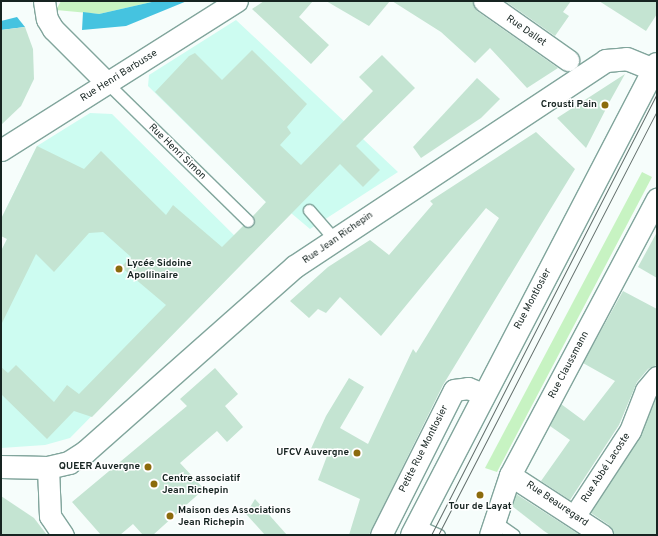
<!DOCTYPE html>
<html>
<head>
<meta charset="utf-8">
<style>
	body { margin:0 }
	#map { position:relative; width:658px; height:536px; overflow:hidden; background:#f6fdfb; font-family:Overpass,sans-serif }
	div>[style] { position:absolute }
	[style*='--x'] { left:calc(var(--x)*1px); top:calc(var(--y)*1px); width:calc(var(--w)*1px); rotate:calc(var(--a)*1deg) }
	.built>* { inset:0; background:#cdfcf1 }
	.green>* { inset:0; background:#c7f3c2 }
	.water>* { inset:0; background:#45c3e0 }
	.building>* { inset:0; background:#c4e4d2 }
	.roads { filter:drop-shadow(1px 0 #81a59c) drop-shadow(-1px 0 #81a59c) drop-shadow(0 1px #81a59c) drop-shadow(0 -1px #81a59c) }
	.service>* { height:11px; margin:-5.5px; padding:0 5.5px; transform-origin:5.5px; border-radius:5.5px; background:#fff }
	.minor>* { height:21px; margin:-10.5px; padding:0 10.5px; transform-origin:10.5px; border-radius:10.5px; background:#fff }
	.tertiary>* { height:22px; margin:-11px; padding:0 11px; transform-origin:11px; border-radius:11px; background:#fff }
	.secondary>* { height:22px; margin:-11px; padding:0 11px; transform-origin:11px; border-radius:11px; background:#fff }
	.tram>* { height:1px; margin:-0.5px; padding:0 0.5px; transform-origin:0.5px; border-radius:0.5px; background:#626e6b }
	.dots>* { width:11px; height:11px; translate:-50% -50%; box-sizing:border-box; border:2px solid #fff; border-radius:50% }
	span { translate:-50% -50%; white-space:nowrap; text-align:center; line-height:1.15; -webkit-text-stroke:3px #fff; paint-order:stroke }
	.street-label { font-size:10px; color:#162421 }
	.poi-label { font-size:10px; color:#162421; font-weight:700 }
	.right { translate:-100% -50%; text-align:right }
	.left { translate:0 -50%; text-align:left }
	.frame { position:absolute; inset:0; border:2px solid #162421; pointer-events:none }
</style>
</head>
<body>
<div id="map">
	<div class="built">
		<div style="clip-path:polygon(236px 20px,363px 139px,398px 172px,310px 229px,291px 213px,266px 202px,148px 86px,149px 75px)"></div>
		<div style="clip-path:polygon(90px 113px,112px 114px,252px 253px,70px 438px,45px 445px,1px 448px,1px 251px,7px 239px,1px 219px,37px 146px)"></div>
	</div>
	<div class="green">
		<div style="clip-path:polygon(61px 1px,156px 1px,99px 14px,56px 10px)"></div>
		<div style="clip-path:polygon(642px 172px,652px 177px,497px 472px,485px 468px)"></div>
	</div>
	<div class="water">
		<div style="clip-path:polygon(156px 1px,187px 1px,126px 26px,82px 30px,83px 12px,99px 14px)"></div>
		<div style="clip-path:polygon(17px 17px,25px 27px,1px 30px,1px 21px)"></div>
	</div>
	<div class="building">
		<div style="clip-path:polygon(264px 1px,313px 1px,299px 17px,329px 45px,311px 64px,252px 9px)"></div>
		<div style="clip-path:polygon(326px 1px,390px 1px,369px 26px)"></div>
		<div style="clip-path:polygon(392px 1px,472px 1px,477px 11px,558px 68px,527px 88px,490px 48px,475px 63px,441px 32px)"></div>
		<div style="clip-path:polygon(505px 1px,571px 1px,563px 12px,569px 16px,555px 36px)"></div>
		<div style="clip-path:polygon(599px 1px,657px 1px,657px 14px,646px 31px)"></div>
		<div style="clip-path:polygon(25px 27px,33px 49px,34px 79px,21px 106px,1px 125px,1px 30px)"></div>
		<div style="clip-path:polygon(252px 50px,307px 104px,287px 127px,291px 133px,280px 145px,301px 165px,373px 91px,359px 77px,382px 55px,415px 88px,356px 146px,380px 170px,363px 187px,340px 164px,92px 417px,74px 411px,47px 439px,1px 394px,1px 367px,8px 373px,16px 365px,54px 402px,67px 385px,79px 394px,166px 305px,121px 267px,131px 257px,103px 232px,89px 233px,54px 272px,36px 254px,1px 325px,1px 251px,7px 239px,1px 236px,1px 219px,37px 146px,84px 169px,101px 151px,166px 215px,173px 205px,222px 247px,243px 226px,253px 226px,253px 216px,266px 202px,155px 92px,189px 56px,195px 53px,222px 80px)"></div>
		<div style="clip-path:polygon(625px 74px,610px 101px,586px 148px,557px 118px)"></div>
		<div style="clip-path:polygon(477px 78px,500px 99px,481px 118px,421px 158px,413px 147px)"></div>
		<div style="clip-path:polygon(536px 132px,575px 169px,443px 385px,369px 535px,349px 535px,360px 499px,318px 480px,327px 456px,310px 451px,326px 416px,349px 378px,364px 387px,340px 428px,368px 444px,413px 349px,416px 353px,499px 218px,486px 208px,381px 336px,340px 297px,326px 313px,318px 309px,309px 318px,290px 301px,328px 267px,370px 240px,389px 255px,433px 204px,430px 201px)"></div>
		<div style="clip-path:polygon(657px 232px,657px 278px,638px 267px)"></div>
		<div style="clip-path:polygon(623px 291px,657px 309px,657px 365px,648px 369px,637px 382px,619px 425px,570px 500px,541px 481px,570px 440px,550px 426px,561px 404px,584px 421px,615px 381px,583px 363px)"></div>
		<div style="clip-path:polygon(215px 368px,238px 394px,225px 406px,243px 427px,227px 442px,217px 431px,180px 463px,204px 489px,153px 535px,143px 535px,133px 524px,120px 535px,101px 535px,72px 502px,187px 406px,180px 399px)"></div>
		<div style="clip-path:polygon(657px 396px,657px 535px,614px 535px,609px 525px,591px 513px,640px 437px)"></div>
		<div style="clip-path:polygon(516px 494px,580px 535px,550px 535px,544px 531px,512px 506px)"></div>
		<div style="clip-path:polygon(1px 496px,34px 518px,47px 535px,1px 535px)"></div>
		<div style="clip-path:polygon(255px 499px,287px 535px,265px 535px,246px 514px)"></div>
	</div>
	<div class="roads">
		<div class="service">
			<div style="--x:107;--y:83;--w:197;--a:44.4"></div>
			<div style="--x:309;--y:210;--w:40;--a:49"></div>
			<div style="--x:494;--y:521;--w:24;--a:35"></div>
			<div style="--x:417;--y:525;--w:24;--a:24"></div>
		</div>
		<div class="minor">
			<div style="--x:44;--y:1;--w:18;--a:81"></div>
			<div style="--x:47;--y:19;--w:12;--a:59"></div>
			<div style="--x:53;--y:29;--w:76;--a:45"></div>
			<div style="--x:484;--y:1;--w:103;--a:35.1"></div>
			<div style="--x:1;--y:150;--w:279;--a:-32.3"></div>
			<div style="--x:48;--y:468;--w:48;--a:87.6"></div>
			<div style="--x:50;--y:516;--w:23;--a:56"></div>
			<div style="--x:510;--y:475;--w:110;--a:33.1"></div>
			<div style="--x:575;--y:515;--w:100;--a:-56.8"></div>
			<div style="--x:630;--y:431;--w:44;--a:-68.7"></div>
			<div style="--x:646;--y:390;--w:17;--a:-50"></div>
			<div style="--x:381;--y:535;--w:162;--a:-63.3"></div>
			<div style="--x:454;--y:390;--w:14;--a:-8"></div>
			<div style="--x:468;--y:388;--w:16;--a:22"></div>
			<div style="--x:490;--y:535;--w:63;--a:-71.6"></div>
			<div style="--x:510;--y:475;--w:313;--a:-62"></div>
		</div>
		<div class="tertiary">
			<div style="--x:1;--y:467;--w:47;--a:1.2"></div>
			<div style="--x:48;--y:468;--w:22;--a:-13"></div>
			<div style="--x:69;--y:463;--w:20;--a:-33"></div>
			<div style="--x:86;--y:452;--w:279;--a:-41.5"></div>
			<div style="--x:295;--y:267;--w:373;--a:-33.5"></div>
			<div style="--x:606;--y:61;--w:21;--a:-5"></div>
			<div style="--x:627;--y:59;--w:29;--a:22"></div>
		</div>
		<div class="secondary">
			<div style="--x:412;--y:535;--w:531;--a:-62.52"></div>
		</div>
	</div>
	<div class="tram">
		<div style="--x:431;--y:535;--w:496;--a:-62.9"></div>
		<div style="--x:438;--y:535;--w:477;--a:-62.7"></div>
	</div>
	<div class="dots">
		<div style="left:605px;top:105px;background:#8c6b0d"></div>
		<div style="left:119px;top:269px;background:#8c6b0d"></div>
		<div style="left:357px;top:453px;background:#8c6b0d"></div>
		<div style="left:148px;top:467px;background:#8c6b0d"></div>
		<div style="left:154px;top:484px;background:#8c6b0d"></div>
		<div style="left:480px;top:495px;background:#8c6b0d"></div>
		<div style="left:170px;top:516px;background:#8c6b0d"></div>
	</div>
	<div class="street-label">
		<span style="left:526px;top:31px;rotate:35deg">Rue Dallet</span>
		<span style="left:119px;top:76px;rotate:-32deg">Rue Henri Barbusse</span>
		<span style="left:177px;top:152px;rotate:44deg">Rue Henri Simon</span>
		<span style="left:338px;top:238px;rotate:-35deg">Rue Jean Richepin</span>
		<span style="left:533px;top:299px;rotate:-62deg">Rue Montlosier</span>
		<span style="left:569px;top:365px;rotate:-62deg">Rue Claussmann</span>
		<span style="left:424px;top:449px;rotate:-63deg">Petite Rue Montlosier</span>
		<span style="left:606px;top:468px;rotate:-57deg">Rue Abbé Lacoste</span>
		<span style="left:557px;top:504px;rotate:34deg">Rue Beauregard</span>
	</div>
	<div class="poi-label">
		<span class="right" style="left:597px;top:105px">Crousti Pain</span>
		<span class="left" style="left:127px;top:269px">Lycée Sidoine<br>Apollinaire</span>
		<span class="right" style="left:349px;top:453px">UFCV Auvergne</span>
		<span class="right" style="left:140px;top:467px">QUEER Auvergne</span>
		<span class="left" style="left:162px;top:484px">Centre associatif<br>Jean Richepin</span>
		<span style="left:480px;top:507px">Tour de Layat</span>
		<span class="left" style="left:178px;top:516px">Maison des Associations<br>Jean Richepin</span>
	</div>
	<div class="frame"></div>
</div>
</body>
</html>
